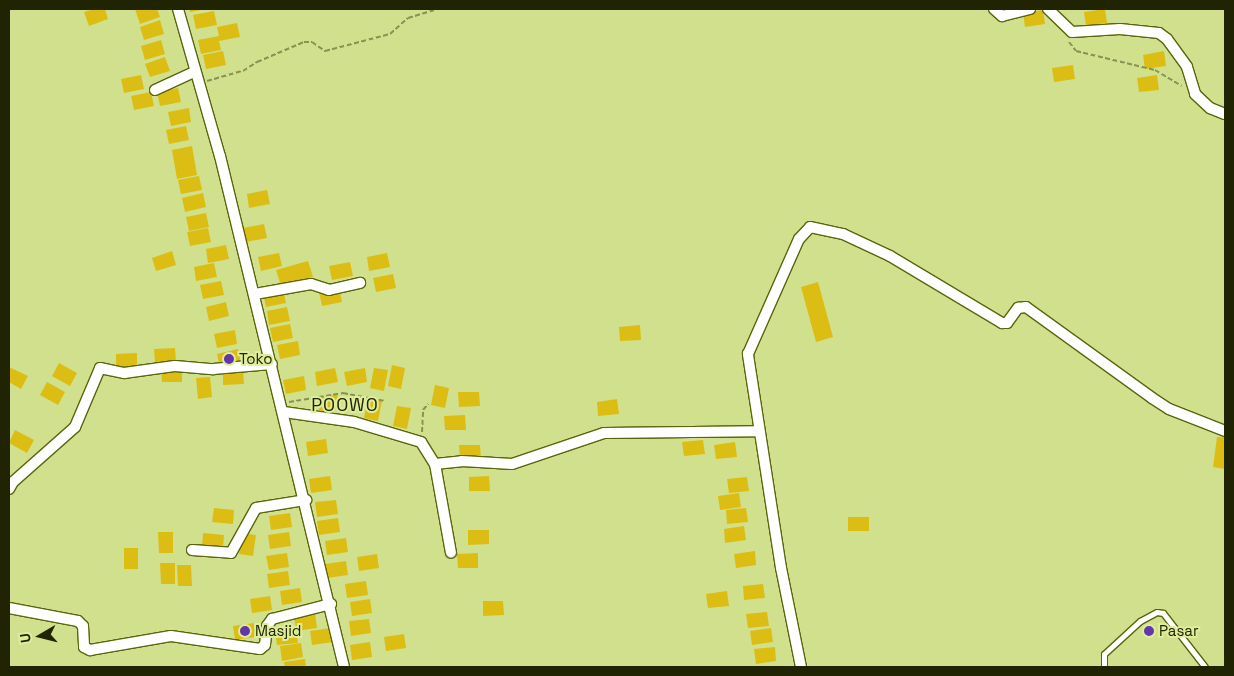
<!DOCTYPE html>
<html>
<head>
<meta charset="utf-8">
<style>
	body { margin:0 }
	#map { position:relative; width:1234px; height:676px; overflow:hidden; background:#d1e08d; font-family:"Space Grotesk",sans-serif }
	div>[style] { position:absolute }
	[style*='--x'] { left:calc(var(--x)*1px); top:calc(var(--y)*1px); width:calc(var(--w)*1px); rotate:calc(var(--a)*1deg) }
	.building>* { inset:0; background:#dcbd14 }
	.path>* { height:2px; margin-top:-1px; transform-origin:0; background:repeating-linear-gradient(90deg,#879253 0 5px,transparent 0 7.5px) }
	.roads { filter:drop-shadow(1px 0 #5a6509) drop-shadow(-1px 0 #5a6509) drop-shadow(0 1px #5a6509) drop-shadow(0 -1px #5a6509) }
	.service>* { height:5px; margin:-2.5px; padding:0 2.5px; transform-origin:2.5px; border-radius:2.5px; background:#fff }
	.minor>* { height:10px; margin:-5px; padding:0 5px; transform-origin:5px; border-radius:5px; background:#fff }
	.dots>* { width:14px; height:14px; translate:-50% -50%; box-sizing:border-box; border:2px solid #deed9a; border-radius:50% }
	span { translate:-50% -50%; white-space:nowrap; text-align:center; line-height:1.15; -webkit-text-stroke:4px #deed9a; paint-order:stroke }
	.poi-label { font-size:15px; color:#202402 }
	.left { translate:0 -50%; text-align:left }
	.quarter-label { font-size:18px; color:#202402; letter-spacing:1px }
	.frame { position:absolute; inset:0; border:10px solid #202402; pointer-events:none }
	.north { position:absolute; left:15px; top:611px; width:50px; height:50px; -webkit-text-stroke:4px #deed9a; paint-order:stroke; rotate:262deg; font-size:14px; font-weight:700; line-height:20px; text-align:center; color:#202402 }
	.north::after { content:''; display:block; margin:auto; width:18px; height:22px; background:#202402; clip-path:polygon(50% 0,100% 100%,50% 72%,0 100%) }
</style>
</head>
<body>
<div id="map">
	<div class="building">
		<div style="clip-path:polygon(94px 9px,105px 9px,108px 19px,89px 26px,84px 12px)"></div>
		<div style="clip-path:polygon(135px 9px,157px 9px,160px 17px,140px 24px)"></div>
		<div style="clip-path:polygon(189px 9px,201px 9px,201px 10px,190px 12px)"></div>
		<div style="clip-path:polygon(1105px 9px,1107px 23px,1086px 26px,1084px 12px)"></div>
		<div style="clip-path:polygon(1043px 10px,1045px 24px,1025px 27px,1023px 13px)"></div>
		<div style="clip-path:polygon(214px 11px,217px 25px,196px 29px,193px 15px)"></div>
		<div style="clip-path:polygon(160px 20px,164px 34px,144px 40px,140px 27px)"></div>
		<div style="clip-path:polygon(237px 23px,240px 37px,219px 41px,221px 50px,201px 54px,198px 40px,219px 36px,217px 27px)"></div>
		<div style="clip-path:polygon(161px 40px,165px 54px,145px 60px,141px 46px)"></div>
		<div style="clip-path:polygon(223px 51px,226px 65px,206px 69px,203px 55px)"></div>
		<div style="clip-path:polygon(1164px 51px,1166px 66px,1145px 69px,1143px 55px)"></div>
		<div style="clip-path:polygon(165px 57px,170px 71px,150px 77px,145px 64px)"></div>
		<div style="clip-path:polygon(1073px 65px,1075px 79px,1054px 82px,1052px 68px)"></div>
		<div style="clip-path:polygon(141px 75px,144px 89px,124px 93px,121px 79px)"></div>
		<div style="clip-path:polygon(1157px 75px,1159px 90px,1139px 92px,1137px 78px)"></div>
		<div style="clip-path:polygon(178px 88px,181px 102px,160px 106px,157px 92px)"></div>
		<div style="clip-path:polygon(151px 92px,154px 106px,134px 110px,131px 96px)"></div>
		<div style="clip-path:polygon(189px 108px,191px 122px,171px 126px,168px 112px)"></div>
		<div style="clip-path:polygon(186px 126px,189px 140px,169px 144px,166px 130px)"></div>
		<div style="clip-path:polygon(192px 146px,197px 175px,177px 179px,172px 150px)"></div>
		<div style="clip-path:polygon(199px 176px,202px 190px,181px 194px,178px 180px)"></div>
		<div style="clip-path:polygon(267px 190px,270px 204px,249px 208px,247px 194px)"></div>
		<div style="clip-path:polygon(203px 193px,206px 207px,185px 212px,182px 198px)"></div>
		<div style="clip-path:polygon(206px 213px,209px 227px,189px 231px,186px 217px)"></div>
		<div style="clip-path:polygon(264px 224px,267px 238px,246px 242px,243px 228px)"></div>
		<div style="clip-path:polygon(208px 228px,211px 242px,190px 246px,187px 232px)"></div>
		<div style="clip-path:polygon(226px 245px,229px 259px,208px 263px,206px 249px)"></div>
		<div style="clip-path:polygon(172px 251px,176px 265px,156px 271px,152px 258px)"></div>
		<div style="clip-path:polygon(279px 253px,282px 266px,261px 271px,258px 257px)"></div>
		<div style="clip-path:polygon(387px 253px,390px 267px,369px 271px,367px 257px)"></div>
		<div style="clip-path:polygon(308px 261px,313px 277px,281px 286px,276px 270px)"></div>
		<div style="clip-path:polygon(350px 262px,353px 276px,332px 280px,329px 266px)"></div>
		<div style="clip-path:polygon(214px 263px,217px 277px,196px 281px,194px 267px)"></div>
		<div style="clip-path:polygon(393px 274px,396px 288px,376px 292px,373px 278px)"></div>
		<div style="clip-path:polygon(221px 281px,224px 295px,203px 299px,200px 285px)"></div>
		<div style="clip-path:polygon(818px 282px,833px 337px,816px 342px,801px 287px)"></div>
		<div style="clip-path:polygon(339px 288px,342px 302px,322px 306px,319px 292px)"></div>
		<div style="clip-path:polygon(283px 289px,286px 303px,266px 307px,263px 293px)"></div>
		<div style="clip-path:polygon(226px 302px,229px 316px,209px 321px,206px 307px)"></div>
		<div style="clip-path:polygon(287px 307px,290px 321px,269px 325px,267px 311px)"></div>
		<div style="clip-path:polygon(290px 324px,293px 338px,273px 342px,270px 328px)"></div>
		<div style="clip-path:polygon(640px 325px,641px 340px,620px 341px,619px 327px)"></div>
		<div style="clip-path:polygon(235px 330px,237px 344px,217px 348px,214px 334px)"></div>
		<div style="clip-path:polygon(298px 341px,300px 355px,280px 359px,277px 345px)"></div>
		<div style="clip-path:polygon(175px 348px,176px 362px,155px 363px,154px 349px)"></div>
		<div style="clip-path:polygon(238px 349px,241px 364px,220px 368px,217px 354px)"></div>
		<div style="clip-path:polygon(137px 353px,137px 367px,116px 368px,116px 354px)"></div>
		<div style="clip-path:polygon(59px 363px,77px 373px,70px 386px,52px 376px)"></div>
		<div style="clip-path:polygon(392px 365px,405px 368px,401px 389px,388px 386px)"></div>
		<div style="clip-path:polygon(9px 367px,28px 376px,21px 389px,9px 382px)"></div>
		<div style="clip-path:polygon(182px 367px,182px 382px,162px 382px,161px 368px)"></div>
		<div style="clip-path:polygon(335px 368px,338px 382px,317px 386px,315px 372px)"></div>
		<div style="clip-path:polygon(365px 368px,367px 382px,347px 386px,344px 372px)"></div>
		<div style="clip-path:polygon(374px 368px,388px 370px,384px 391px,370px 388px)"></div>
		<div style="clip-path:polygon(223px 370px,243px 370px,244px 384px,223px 385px)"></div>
		<div style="clip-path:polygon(304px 376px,306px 390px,286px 394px,283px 380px)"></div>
		<div style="clip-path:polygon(210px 377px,212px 397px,198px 399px,196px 378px)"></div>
		<div style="clip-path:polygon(47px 382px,65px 392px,58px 405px,40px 395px)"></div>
		<div style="clip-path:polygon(435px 385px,449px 388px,445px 408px,431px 405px)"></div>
		<div style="clip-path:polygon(458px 392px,479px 392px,480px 406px,459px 407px)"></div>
		<div style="clip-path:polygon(337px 394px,340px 408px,320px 413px,317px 399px)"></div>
		<div style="clip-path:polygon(368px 398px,382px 400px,378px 421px,364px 418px)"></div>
		<div style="clip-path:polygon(617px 399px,619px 414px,598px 416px,597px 402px)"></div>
		<div style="clip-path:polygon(397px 406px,411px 408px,407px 429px,393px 426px)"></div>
		<div style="clip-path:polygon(465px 415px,466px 430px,445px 430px,444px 416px)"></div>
		<div style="clip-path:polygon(15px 430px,34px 440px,27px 453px,9px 443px)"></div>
		<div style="clip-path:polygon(1217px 437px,1225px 437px,1225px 469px,1213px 467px)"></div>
		<div style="clip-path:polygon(326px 439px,328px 453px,308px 456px,306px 442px)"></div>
		<div style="clip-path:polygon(703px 440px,705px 454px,684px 456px,682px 442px)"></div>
		<div style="clip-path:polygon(735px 442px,737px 457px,716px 459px,714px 445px)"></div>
		<div style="clip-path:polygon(459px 445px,480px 445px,481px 459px,460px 460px)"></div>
		<div style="clip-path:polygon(330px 476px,332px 490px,311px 493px,309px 479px)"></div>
		<div style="clip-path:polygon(489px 476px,490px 491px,469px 491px,469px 477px)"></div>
		<div style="clip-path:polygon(747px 477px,749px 491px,729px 493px,727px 479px)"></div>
		<div style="clip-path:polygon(739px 493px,741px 507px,720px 510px,718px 496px)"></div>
		<div style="clip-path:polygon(336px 500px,338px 514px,317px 517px,315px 502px)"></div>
		<div style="clip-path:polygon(214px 508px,234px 510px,233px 524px,212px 522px)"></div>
		<div style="clip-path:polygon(746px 508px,748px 522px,727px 524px,726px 510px)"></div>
		<div style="clip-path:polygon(290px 513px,292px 527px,271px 530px,269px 516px)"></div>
		<div style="clip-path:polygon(848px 517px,869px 517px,869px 531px,848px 531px)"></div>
		<div style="clip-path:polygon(338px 518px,340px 532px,319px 535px,317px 521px)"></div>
		<div style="clip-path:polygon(744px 526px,746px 540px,725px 543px,724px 529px)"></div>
		<div style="clip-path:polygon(468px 530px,489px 530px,489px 544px,468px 545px)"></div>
		<div style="clip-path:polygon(158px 532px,173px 532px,173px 553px,159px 553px)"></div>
		<div style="clip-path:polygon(289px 532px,291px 546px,270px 549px,268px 535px)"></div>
		<div style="clip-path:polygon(203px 533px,224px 535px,223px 549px,202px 548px)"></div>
		<div style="clip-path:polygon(242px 533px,256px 535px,253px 556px,239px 554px)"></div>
		<div style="clip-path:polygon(346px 538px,348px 552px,327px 555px,325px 541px)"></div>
		<div style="clip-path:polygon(124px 548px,138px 548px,138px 569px,124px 569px)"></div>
		<div style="clip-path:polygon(755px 551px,756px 565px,736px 568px,734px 554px)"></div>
		<div style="clip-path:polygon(287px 553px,289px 567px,269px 570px,266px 556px)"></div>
		<div style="clip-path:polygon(478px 553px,478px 568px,458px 568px,457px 554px)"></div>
		<div style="clip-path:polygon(377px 554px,379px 568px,359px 571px,357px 557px)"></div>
		<div style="clip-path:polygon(346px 561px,348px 575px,327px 578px,325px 564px)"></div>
		<div style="clip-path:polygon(160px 563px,175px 563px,175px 584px,161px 584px)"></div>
		<div style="clip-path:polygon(177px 565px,191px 565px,192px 586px,178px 586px)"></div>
		<div style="clip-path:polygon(288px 571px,290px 585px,269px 588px,267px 574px)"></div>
		<div style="clip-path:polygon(366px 581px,368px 595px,347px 598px,345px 584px)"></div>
		<div style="clip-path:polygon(763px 584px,765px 598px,744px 600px,743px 586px)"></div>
		<div style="clip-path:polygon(300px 588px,302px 602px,282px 605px,280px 591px)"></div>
		<div style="clip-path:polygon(727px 591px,729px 606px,708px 608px,706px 594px)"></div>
		<div style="clip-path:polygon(270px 596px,272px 610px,252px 613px,250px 599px)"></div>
		<div style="clip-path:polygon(370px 599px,372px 613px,352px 616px,350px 602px)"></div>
		<div style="clip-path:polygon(483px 601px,503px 601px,504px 615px,483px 616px)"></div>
		<div style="clip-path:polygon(767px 612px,769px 626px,748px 628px,746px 614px)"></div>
		<div style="clip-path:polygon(315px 613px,317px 628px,296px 631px,298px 643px,277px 645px,275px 631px,296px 628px,294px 616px)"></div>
		<div style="clip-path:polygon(369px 619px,371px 633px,351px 636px,349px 621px)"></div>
		<div style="clip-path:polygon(254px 623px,256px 637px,235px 640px,233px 626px)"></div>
		<div style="clip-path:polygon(331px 628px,333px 642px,312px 645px,310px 631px)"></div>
		<div style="clip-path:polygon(771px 628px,773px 642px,752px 645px,750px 631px)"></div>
		<div style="clip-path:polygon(404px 634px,406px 648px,386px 651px,384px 637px)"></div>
		<div style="clip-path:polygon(370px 642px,372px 657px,352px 660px,350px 645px)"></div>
		<div style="clip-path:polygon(301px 643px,303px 657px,282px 661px,280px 646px)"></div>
		<div style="clip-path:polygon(775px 647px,776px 661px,756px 664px,754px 649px)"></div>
		<div style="clip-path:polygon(305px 659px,306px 667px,285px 667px,284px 662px)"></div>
	</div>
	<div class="path">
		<div style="--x:1069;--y:42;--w:11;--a:52"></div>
		<div style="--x:1076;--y:51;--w:81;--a:13.5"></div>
		<div style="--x:1155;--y:70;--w:31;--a:31"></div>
		<div style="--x:207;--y:81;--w:37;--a:-16"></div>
		<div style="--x:243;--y:71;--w:17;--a:-33"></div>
		<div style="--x:257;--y:62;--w:51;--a:-23.1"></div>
		<div style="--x:304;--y:42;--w:8;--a:0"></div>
		<div style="--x:312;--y:42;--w:16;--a:35"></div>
		<div style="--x:325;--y:51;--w:67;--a:-14.7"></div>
		<div style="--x:390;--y:34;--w:24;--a:-42"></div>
		<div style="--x:408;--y:18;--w:31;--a:-17"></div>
		<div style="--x:289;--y:402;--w:55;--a:-9.5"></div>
		<div style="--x:343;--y:393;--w:21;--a:11"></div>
		<div style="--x:358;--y:412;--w:16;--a:-68"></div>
		<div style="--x:364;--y:397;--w:20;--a:11"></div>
		<div style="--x:422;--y:432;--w:22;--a:-87"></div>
		<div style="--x:423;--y:410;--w:8;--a:-50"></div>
	</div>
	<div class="roads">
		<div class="service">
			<div style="--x:1104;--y:667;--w:13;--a:-90"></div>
			<div style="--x:1104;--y:654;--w:49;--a:-42.5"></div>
			<div style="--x:1140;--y:621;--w:19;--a:-28"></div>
			<div style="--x:1157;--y:612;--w:6;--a:9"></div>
			<div style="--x:1163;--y:613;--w:68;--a:52.1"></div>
		</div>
		<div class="minor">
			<div style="--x:178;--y:9;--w:153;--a:74.1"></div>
			<div style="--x:220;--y:156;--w:526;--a:76.36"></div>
			<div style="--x:994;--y:9;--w:11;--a:41"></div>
			<div style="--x:1002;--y:16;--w:29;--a:-14"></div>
			<div style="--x:1048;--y:9;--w:33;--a:44"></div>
			<div style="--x:1072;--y:32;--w:48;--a:-3.6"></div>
			<div style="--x:1120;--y:29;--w:39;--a:6"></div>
			<div style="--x:1159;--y:33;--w:10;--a:37"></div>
			<div style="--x:1167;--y:39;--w:34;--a:54"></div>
			<div style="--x:1187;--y:67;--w:28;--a:73"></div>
			<div style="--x:1195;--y:94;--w:21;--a:43"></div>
			<div style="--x:1210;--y:108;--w:16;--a:22"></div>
			<div style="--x:155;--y:90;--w:43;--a:-24.8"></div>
			<div style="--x:255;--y:294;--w:57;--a:-10.1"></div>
			<div style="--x:311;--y:284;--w:19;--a:18"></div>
			<div style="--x:329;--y:290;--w:32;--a:-13"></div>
			<div style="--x:284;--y:412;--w:71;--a:8.1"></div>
			<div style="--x:354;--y:422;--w:70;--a:16.6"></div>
			<div style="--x:421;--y:442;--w:26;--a:58"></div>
			<div style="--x:435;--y:464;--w:27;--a:-6"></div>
			<div style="--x:462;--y:461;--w:50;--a:3.4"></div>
			<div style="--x:512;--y:464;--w:97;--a:-18.6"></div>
			<div style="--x:604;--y:433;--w:153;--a:-0.7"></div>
			<div style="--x:435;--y:464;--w:90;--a:79.8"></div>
			<div style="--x:9;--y:489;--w:8;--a:-60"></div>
			<div style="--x:13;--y:482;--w:83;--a:-41.6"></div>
			<div style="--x:75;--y:427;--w:64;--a:-67"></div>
			<div style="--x:100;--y:368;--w:25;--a:12"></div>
			<div style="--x:124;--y:373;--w:51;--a:-7.8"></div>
			<div style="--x:175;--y:366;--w:38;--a:5"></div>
			<div style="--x:213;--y:369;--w:59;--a:-4.8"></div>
			<div style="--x:192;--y:550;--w:39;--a:4"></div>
			<div style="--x:231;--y:553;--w:51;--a:-60.9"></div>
			<div style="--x:256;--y:508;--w:51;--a:-9.1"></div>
			<div style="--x:9;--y:608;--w:70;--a:10.7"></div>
			<div style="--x:78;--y:621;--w:7;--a:45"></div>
			<div style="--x:83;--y:626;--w:21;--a:87"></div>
			<div style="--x:84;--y:647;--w:7;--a:27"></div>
			<div style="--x:90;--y:650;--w:82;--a:-9.8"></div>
			<div style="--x:171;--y:636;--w:90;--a:8.3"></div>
			<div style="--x:260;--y:649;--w:6;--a:-39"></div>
			<div style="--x:265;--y:645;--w:19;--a:-84"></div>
			<div style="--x:267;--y:626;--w:9;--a:-54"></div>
			<div style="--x:272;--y:619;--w:61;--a:-14.3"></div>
			<div style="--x:801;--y:667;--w:101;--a:-101.4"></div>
			<div style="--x:781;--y:568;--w:217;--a:-98.8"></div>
			<div style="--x:748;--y:354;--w:126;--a:-66.1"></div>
			<div style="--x:799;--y:239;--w:16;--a:-47"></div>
			<div style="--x:810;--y:227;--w:34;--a:12"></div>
			<div style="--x:843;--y:234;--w:52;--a:25.1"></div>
			<div style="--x:890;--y:256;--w:131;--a:30.9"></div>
			<div style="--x:1002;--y:323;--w:5;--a:0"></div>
			<div style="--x:1007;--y:323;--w:19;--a:-54"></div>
			<div style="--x:1018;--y:308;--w:8;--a:-7"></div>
			<div style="--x:1026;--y:307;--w:155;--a:35.8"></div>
			<div style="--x:1152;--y:398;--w:20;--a:33"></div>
			<div style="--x:1169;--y:409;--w:60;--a:21.4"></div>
		</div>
	</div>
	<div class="dots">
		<div style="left:229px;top:359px;background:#6435ad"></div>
		<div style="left:245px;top:631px;background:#6435ad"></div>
		<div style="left:1149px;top:631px;background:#6435ad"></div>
	</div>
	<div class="poi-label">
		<span class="left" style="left:239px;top:359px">Toko</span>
		<span class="left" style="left:255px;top:631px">Masjid</span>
		<span class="left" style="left:1159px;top:631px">Pasar</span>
	</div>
	<div class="quarter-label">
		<span style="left:345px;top:405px">POOWO</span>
	</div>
	<div class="frame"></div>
	<div class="north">U</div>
</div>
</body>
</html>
